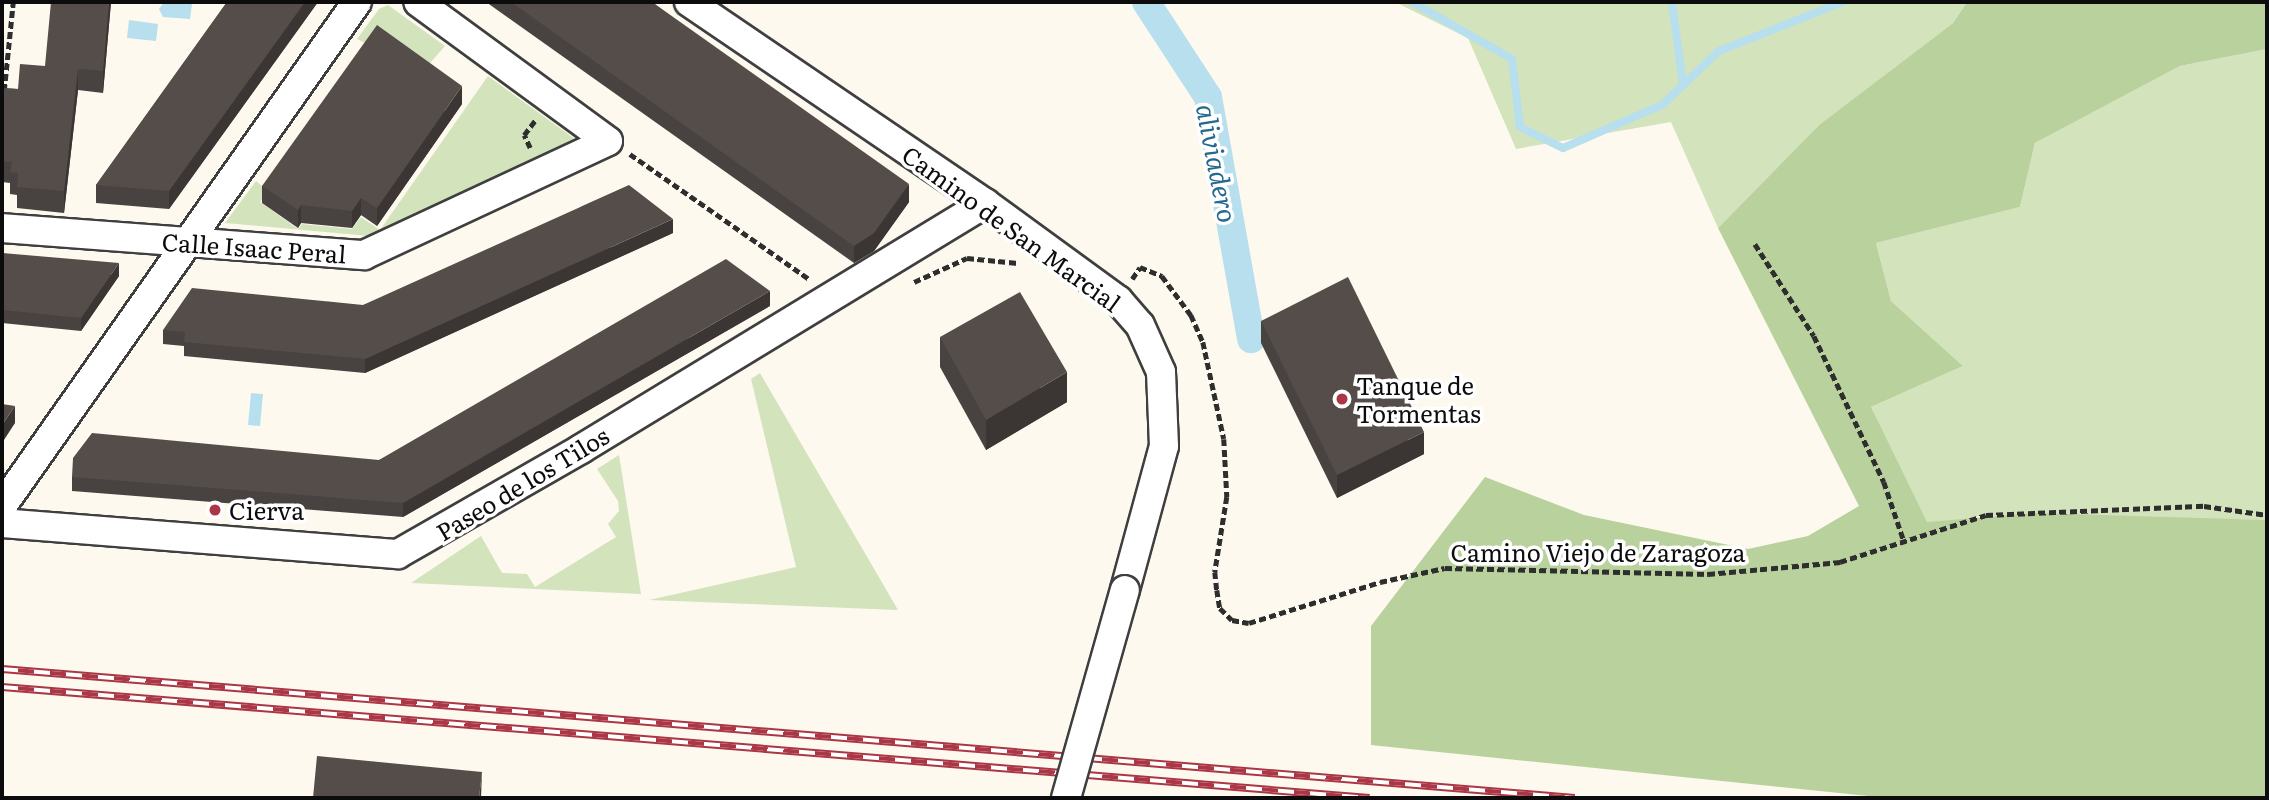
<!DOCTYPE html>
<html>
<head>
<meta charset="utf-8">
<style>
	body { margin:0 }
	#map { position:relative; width:2269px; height:800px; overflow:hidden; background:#fdf9ee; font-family:Literata,serif }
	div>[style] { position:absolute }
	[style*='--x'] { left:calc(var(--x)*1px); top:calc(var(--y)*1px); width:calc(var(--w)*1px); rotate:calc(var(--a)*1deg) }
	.green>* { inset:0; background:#d3e3bc }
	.forest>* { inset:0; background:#b9d29d }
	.water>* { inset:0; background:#b8dfee }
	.stream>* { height:8px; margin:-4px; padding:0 4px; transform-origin:4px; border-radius:4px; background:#b8dfee }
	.canal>* { height:28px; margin:-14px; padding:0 14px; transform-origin:14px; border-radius:14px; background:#b8dfee }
	.path>* { height:4.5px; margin-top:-2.25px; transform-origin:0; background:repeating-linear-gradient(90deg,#2e2e2e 0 7px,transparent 0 10.5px) }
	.roads { filter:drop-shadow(2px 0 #3f3f3f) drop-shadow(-2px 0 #3f3f3f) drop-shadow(0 2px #3f3f3f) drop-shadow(0 -2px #3f3f3f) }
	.street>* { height:28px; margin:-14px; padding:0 14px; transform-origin:14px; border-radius:14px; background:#fff }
	.rail>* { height:8px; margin-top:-4px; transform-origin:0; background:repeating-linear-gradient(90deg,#fff 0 16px,#ab3645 0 32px); box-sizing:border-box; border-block:2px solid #ab3645 }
	.bridges { filter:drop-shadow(2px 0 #3f3f3f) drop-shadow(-2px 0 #3f3f3f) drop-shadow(0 2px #3f3f3f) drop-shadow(0 -2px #3f3f3f) }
	.street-bridge>* { height:28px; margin:-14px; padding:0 14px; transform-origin:14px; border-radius:14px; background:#fff }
	.wall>* { inset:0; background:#484240 }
	.shaded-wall>* { inset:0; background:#3b3634 }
	.building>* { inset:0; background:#544d4a }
	.dots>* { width:19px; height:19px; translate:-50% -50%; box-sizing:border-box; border:4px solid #fff; border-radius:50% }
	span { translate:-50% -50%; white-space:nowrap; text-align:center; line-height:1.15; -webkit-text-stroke:7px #fff; paint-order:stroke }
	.street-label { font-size:24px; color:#0c0c0c }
	.poi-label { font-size:24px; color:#0c0c0c }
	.left { translate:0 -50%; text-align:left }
	.water-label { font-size:26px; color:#25698e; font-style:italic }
	.frame { position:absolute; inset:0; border:4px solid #0c0c0c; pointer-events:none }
</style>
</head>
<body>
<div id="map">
	<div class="green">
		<div style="clip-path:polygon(1395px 2px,1967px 2px,1953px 23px,1819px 125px,1718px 228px,1671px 122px,1516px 149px,1468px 38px)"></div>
		<div style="clip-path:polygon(388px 5px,445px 46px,423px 71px,357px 39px,379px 9px)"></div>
		<div style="clip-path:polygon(2267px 49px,2267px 520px,1978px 516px,1931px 545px,1871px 407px,1963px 366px,1891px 301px,1876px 243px,2020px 207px,2035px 143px,2180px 66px)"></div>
		<div style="clip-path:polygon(488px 76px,575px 139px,369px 236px,225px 223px,256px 181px,268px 191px,260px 202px,298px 229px,302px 224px,352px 229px,361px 217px,380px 230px)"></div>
		<div style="clip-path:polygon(760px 373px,898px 610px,649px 600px,796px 567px,751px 379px)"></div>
		<div style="clip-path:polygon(619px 455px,641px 594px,411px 583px,481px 536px,502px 573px,527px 574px,535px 587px,616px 537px,608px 524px,619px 511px,618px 501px,597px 469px)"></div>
	</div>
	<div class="forest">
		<div style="clip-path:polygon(1967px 2px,2267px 2px,2267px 49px,2180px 66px,2035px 143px,2020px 207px,1876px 243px,1891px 301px,1963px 366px,1871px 407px,1927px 522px,2034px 513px,2267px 520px,2267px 798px,1888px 798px,1371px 745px,1371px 626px,1485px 477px,1584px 515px,1748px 549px,1808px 536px,1859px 506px,1718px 228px,1819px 125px,1953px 23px)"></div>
	</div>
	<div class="water">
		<div style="clip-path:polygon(164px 2px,192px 4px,190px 19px,163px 17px,159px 9px)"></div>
		<div style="clip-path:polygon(129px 20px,158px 24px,156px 41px,127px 38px)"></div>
		<div style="clip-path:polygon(251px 393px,263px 394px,260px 426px,248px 425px)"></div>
	</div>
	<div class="stream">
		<div style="--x:1412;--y:2;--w:115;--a:29.7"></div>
		<div style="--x:1512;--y:59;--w:68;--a:83.3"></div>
		<div style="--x:1520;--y:127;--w:48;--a:26"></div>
		<div style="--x:1563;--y:148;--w:108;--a:-23.5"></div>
		<div style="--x:1662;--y:105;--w:79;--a:-43.5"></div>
		<div style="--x:1719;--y:51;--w:133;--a:-21.6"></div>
		<div style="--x:1672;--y:2;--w:84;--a:82.5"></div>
	</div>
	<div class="canal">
		<div style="--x:1146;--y:2;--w:113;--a:56.9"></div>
		<div style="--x:1208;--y:97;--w:246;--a:79.9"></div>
	</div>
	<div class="path">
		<div style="--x:4;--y:91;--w:89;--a:-84.2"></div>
		<div style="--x:530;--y:148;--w:14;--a:-115"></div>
		<div style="--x:524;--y:135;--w:20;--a:-53"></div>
		<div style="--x:630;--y:154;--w:218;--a:34.9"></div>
		<div style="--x:1755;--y:244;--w:109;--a:57.3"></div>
		<div style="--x:1814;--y:336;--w:162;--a:64.4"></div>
		<div style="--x:1884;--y:482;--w:62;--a:71.3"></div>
		<div style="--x:1132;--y:279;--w:14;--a:-56"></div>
		<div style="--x:1140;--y:267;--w:24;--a:22"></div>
		<div style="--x:1162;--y:276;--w:49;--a:53.4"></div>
		<div style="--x:1191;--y:315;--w:30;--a:66"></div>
		<div style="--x:1203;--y:342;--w:99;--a:77.8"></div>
		<div style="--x:1224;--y:439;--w:58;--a:87"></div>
		<div style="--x:1227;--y:497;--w:76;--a:99.1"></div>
		<div style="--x:1215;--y:572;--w:18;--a:84"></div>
		<div style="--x:1217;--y:590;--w:18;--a:81"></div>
		<div style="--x:1220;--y:608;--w:17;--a:45"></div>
		<div style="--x:1232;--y:620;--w:17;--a:10"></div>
		<div style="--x:1249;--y:623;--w:137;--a:-17.4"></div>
		<div style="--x:1380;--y:582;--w:66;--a:-12.2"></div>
		<div style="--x:1445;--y:568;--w:263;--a:1.3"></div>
		<div style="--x:1708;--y:574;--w:133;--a:-5.2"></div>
		<div style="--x:1840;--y:562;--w:153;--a:-17.8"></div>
		<div style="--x:1986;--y:515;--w:218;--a:-2.4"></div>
		<div style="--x:2204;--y:506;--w:64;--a:8.1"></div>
		<div style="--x:914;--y:282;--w:58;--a:-24.4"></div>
		<div style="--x:967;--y:258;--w:51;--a:5.6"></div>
	</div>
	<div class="roads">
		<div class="street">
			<div style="--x:689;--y:2;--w:358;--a:34.2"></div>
			<div style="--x:985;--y:203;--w:165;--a:36.1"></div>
			<div style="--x:1118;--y:300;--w:33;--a:49"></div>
			<div style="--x:1140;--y:325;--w:51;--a:65.9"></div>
			<div style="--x:1161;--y:372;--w:74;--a:87.7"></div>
			<div style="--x:1164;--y:446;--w:149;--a:105.2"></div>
			<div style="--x:2;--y:228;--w:363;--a:4.3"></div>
			<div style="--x:364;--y:255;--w:269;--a:-25"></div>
			<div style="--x:608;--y:141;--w:235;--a:-143.8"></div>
			<div style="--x:2;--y:506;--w:616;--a:-54.84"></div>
			<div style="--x:2;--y:523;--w:397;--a:4.5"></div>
			<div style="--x:398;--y:554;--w:211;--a:-29.8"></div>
			<div style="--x:581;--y:449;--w:473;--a:-31.3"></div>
		</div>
	</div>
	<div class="rail">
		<div style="--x:2;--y:669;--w:1578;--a:4.69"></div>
		<div style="--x:2;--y:687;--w:1372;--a:4.64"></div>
	</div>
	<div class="bridges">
		<div class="street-bridge">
			<div style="--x:1066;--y:798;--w:216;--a:-74.2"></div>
		</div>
	</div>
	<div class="wall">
		<div style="clip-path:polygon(111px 2px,103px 93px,78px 90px,64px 213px,17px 208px,17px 195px,10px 194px,10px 183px,2px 182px,2px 88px,18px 89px,45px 66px)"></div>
		<div style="clip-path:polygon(227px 2px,318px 2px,169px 209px,96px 203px,96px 185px)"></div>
		<div style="clip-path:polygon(486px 2px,652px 2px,909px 202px,874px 251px,854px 263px)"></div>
		<div style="clip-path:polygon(462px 104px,377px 226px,361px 215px,352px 228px,301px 223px,298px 228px,262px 203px,262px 186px)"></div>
		<div style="clip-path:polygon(673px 233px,365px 373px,184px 356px,184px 346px,163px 344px,163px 330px,363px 305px)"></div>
		<div style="clip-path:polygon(2px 253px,119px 276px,81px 331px,2px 323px)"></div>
		<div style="clip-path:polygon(770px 306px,403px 517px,72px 491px,72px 477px,379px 460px)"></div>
		<div style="clip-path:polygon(1261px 321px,1424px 454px,1337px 498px,1261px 343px)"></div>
		<div style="clip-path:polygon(940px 337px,1067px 402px,986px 450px,940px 367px)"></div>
	</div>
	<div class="shaded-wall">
		<div style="clip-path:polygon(109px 2px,111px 2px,103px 93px,103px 71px)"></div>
		<div style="clip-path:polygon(305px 2px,318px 2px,169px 209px,169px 191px)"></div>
		<div style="clip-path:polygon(78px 69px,78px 90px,64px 213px,64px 191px)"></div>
		<div style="clip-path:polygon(462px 86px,462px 104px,377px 226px,377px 208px)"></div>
		<div style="clip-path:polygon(909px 184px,909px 202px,874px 251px,854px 263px,854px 246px)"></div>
		<div style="clip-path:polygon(361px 198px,361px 215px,352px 228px,352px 211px)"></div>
		<div style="clip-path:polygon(301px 205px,301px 223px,298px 228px,298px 210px)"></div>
		<div style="clip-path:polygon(673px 219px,673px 233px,365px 373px,365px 359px)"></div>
		<div style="clip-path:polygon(119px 263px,119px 276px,81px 331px,81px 318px)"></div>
		<div style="clip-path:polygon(770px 291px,770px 306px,403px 517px,403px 503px)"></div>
		<div style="clip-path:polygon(1067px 372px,1067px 402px,986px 450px,986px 420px)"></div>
		<div style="clip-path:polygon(15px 406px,15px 423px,2px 443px,2px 425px)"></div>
		<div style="clip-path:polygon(1424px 432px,1424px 454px,1337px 498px,1337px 475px)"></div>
		<div style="clip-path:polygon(482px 772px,481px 798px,479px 798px)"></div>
	</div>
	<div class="building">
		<div style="clip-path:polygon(51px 2px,109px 2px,103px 71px,78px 69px,64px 191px,17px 187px,18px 173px,10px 172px,12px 162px,2px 161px,2px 88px,18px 89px,20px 64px,45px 66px)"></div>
		<div style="clip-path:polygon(227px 2px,305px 2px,169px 191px,96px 185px)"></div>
		<div style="clip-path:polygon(511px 2px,652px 2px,909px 184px,874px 233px,854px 246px)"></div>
		<div style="clip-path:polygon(377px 25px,462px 86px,377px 208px,361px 198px,352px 211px,301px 205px,298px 210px,262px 186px)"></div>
		<div style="clip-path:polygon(629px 185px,673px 219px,365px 359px,184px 342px,185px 332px,163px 330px,192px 288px,363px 305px)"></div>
		<div style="clip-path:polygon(2px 253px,119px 263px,81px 318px,2px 310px)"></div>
		<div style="clip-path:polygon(726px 259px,770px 291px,403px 503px,72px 477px,73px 458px,92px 433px,379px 460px)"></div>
		<div style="clip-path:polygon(1348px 277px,1424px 432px,1337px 475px,1261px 321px)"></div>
		<div style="clip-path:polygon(1020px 292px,1067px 372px,986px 420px,940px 337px)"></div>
		<div style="clip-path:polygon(2px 404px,15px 406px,2px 425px)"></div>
		<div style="clip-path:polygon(317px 756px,482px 772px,479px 798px,313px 798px)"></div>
	</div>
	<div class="dots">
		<div style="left:1342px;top:399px;background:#ab3645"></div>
		<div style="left:215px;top:510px;background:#ab3645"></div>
	</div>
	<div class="street-label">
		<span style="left:1012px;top:228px;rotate:36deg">Camino de San Marcial</span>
		<span style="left:254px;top:247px;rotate:4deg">Calle Isaac Peral</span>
		<span style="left:522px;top:483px;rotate:-31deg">Paseo de los Tilos</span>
		<span style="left:1598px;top:552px">Camino Viejo de Zaragoza</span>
	</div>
	<div class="poi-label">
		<span class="left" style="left:1356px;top:399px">Tanque de<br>Tormentas</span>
		<span class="left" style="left:229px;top:510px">Cierva</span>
	</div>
	<div class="water-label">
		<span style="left:1218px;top:163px;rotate:79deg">aliviadero</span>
	</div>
	<div class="frame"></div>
</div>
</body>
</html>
